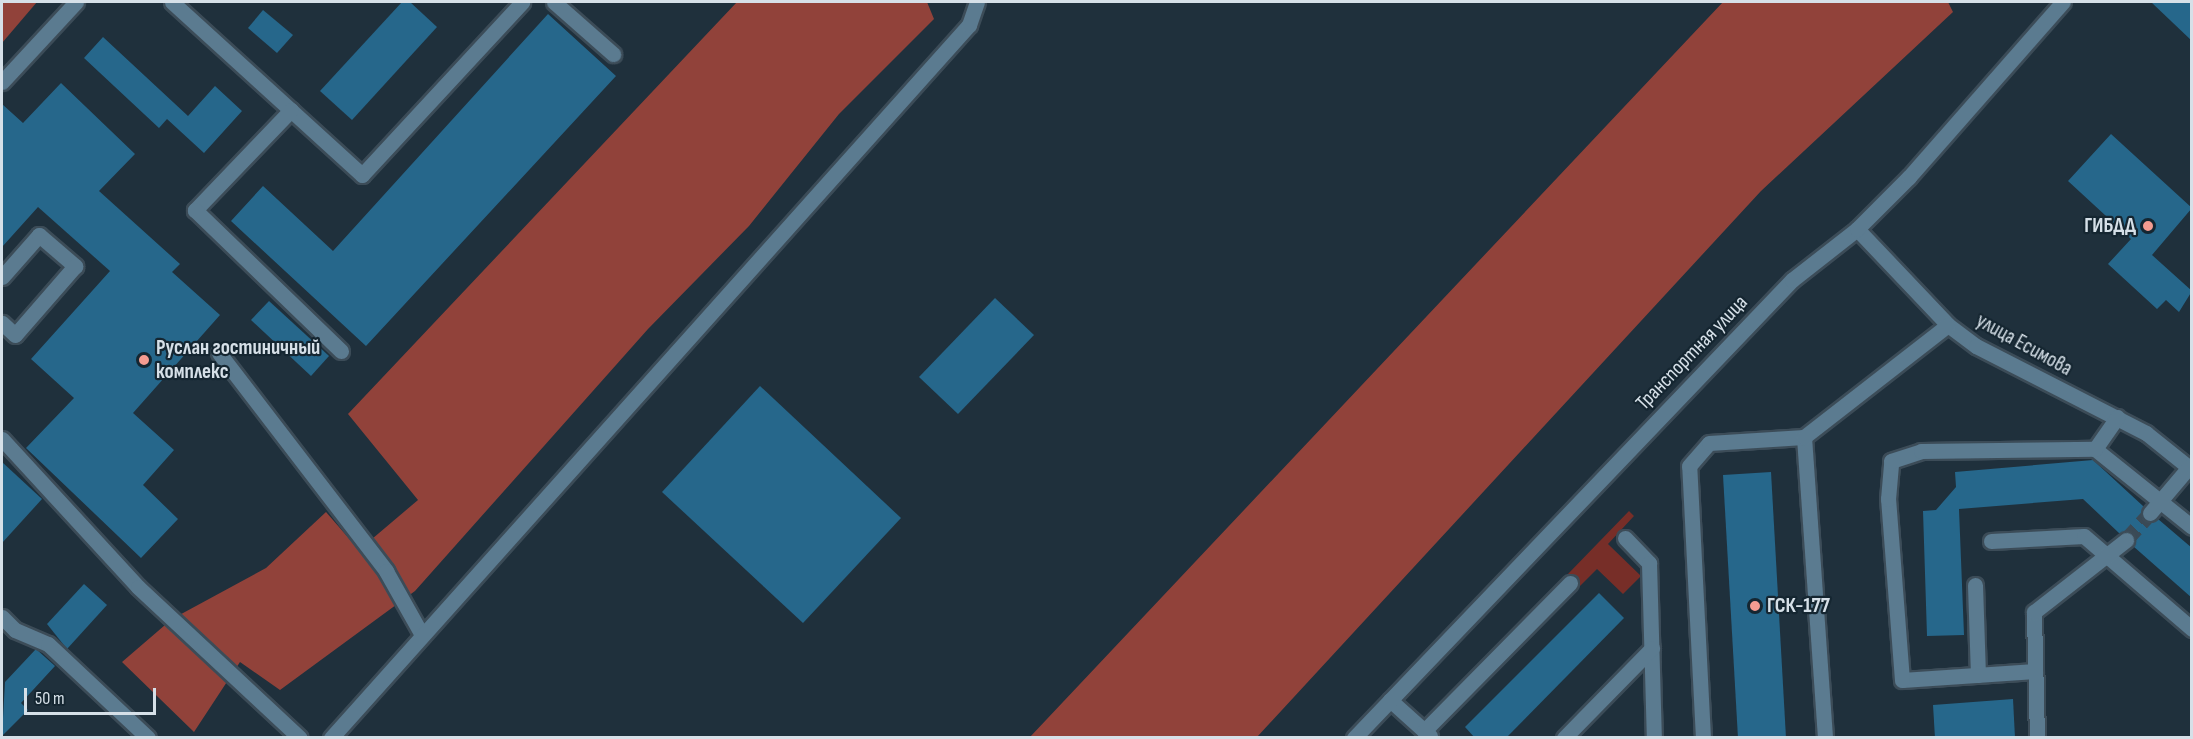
<!DOCTYPE html>
<html>
<head>
<meta charset="utf-8">
<style>
	body { margin:0 }
	#map { position:relative; width:2193px; height:739px; overflow:hidden; background:#1f303c; font-family:"Sofia Sans Condensed",sans-serif }
	div>[style] { position:absolute }
	[style*='--x'] { left:calc(var(--x)*1px); top:calc(var(--y)*1px); width:calc(var(--w)*1px); rotate:calc(var(--a)*1deg) }
	.green>* { inset:0; background:#772e28 }
	.forest>* { inset:0; background:#91423a }
	.building>* { inset:0; background:#26678b }
	.minor-tunnel>* { height:15px; margin-top:-7.5px; transform-origin:0; background:repeating-linear-gradient(90deg,#3a4a56 0 15px,transparent 0 23px) }
	.roads { filter:drop-shadow(2px 0 #3c4c58) drop-shadow(-2px 0 #3c4c58) drop-shadow(0 2px #3c4c58) drop-shadow(0 -2px #3c4c58) }
	.minor>* { height:15px; margin:-7.5px; padding:0 7.5px; transform-origin:7.5px; border-radius:7.5px; background:#5b7b90 }
	.dots>* { width:16px; height:16px; translate:-50% -50%; box-sizing:border-box; border:3px solid #152631; border-radius:50% }
	span { translate:-50% -50%; white-space:nowrap; text-align:center; line-height:1.15; -webkit-text-stroke:4.5px #152631; paint-order:stroke }
	.poi-label { font-size:21px; color:#d6e0e8; font-weight:700 }
	.right { translate:-100% -50%; text-align:right }
	.left { translate:0 -50%; text-align:left }
	.street-label { font-size:21px; color:#d6e0e8 }
	.frame { position:absolute; inset:0; border:3px solid #d6e0e8; pointer-events:none }
	.scale { position:absolute; left:24px; top:688px; width:132px; height:27px; box-sizing:border-box; border:3px solid #d6e0e8; border-top:0; padding-left:8px; font-size:18px; line-height:21px; white-space:nowrap; color:#d6e0e8; -webkit-text-stroke:4px #152631; paint-order:stroke }
</style>
</head>
<body>
<div id="map">
	<div class="green">
		<div style="clip-path:polygon(1629px 511px,1634px 516px,1608px 544px,1641px 576px,1623px 594px,1597px 569px,1578px 588px,1566px 576px)"></div>
	</div>
	<div class="forest">
		<div style="clip-path:polygon(2px 2px,37px 2px,2px 43px)"></div>
		<div style="clip-path:polygon(737px 2px,927px 2px,934px 19px,839px 114px,749px 226px,648px 329px,415px 591px,280px 690px,240px 662px,194px 732px,122px 662px,172px 619px,266px 568px,326px 512px,359px 550px,418px 500px,348px 414px)"></div>
		<div style="clip-path:polygon(1723px 2px,1948px 2px,1953px 12px,1761px 191px,1257px 737px,1030px 737px)"></div>
	</div>
	<div class="building">
		<div style="clip-path:polygon(402px 2px,410px 2px,437px 27px,352px 120px,320px 91px)"></div>
		<div style="clip-path:polygon(2151px 2px,2192px 2px,2192px 41px)"></div>
		<div style="clip-path:polygon(263px 10px,293px 35px,277px 53px,248px 28px)"></div>
		<div style="clip-path:polygon(548px 14px,616px 76px,366px 346px,231px 221px,263px 186px,333px 251px)"></div>
		<div style="clip-path:polygon(103px 37px,188px 116px,215px 86px,242px 111px,204px 153px,167px 119px,159px 128px,84px 58px)"></div>
		<div style="clip-path:polygon(61px 83px,135px 154px,99px 191px,180px 264px,172px 272px,220px 315px,133px 413px,174px 450px,143px 485px,178px 519px,141px 558px,26px 448px,74px 398px,31px 359px,110px 271px,38px 207px,2px 247px,2px 104px,23px 123px)"></div>
		<div style="clip-path:polygon(2111px 134px,2192px 208px,2152px 255px,2192px 291px,2179px 312px,2166px 300px,2157px 309px,2108px 264px,2131px 239px,2068px 181px)"></div>
		<div style="clip-path:polygon(995px 298px,1034px 335px,958px 414px,919px 377px)"></div>
		<div style="clip-path:polygon(269px 301px,329px 356px,311px 376px,251px 320px)"></div>
		<div style="clip-path:polygon(760px 386px,901px 518px,803px 623px,662px 492px)"></div>
		<div style="clip-path:polygon(2093px 460px,2143px 506px,2143px 520px,2158px 519px,2192px 548px,2192px 598px,2133px 546px,2133px 534px,2119px 533px,2083px 499px,1959px 509px,1964px 635px,1927px 636px,1923px 511px,1936px 510px,1956px 487px,1955px 472px)"></div>
		<div style="clip-path:polygon(2px 462px,42px 499px,2px 543px)"></div>
		<div style="clip-path:polygon(1771px 472px,1786px 738px,1738px 738px,1723px 475px)"></div>
		<div style="clip-path:polygon(84px 584px,107px 605px,67px 649px,47px 624px)"></div>
		<div style="clip-path:polygon(1599px 593px,1624px 618px,1506px 738px,1475px 738px,1465px 727px)"></div>
		<div style="clip-path:polygon(36px 649px,55px 666px,21px 703px,28px 710px,2px 736px,5px 682px)"></div>
		<div style="clip-path:polygon(2013px 699px,2015px 738px,1935px 738px,1933px 705px)"></div>
	</div>
	<div class="minor-tunnel">
		<div style="--x:2126;--y:540;--w:36;--a:-48"></div>
	</div>
	<div class="roads">
		<div class="minor">
			<div style="--x:172;--y:2;--w:257;--a:42.3"></div>
			<div style="--x:362;--y:175;--w:236;--a:-47.2"></div>
			<div style="--x:554;--y:2;--w:79;--a:41.4"></div>
			<div style="--x:2;--y:82;--w:109;--a:-47.2"></div>
			<div style="--x:291;--y:110;--w:139;--a:133.8"></div>
			<div style="--x:195;--y:210;--w:203;--a:44"></div>
			<div style="--x:1857;--y:229;--w:132;--a:46.5"></div>
			<div style="--x:1948;--y:325;--w:35;--a:37"></div>
			<div style="--x:1976;--y:346;--w:191;--a:27.1"></div>
			<div style="--x:2146;--y:433;--w:59;--a:38.8"></div>
			<div style="--x:2;--y:277;--w:56;--a:-48.6"></div>
			<div style="--x:39;--y:235;--w:48;--a:40.7"></div>
			<div style="--x:75;--y:266;--w:91;--a:131"></div>
			<div style="--x:15;--y:335;--w:18;--a:-137"></div>
			<div style="--x:219;--y:353;--w:275;--a:52.5"></div>
			<div style="--x:386;--y:571;--w:73;--a:60.6"></div>
			<div style="--x:1804;--y:437;--w:302;--a:86"></div>
			<div style="--x:2;--y:439;--w:201;--a:47.4"></div>
			<div style="--x:138;--y:587;--w:221;--a:43"></div>
			<div style="--x:2095;--y:449;--w:124;--a:38.8"></div>
			<div style="--x:2150;--y:513;--w:60;--a:-49.7"></div>
			<div style="--x:1625;--y:538;--w:35;--a:46"></div>
			<div style="--x:1649;--y:563;--w:175;--a:88.4"></div>
			<div style="--x:1991;--y:541;--w:93;--a:-3.1"></div>
			<div style="--x:2084;--y:536;--w:143;--a:40.7"></div>
			<div style="--x:1975;--y:585;--w:90;--a:88.1"></div>
			<div style="--x:2;--y:617;--w:18;--a:45"></div>
			<div style="--x:15;--y:630;--w:36;--a:23"></div>
			<div style="--x:48;--y:644;--w:137;--a:43.2"></div>
			<div style="--x:2035;--y:671;--w:133;--a:176.1"></div>
			<div style="--x:1902;--y:680;--w:182;--a:-94.4"></div>
			<div style="--x:1888;--y:499;--w:38;--a:-85"></div>
			<div style="--x:1891;--y:461;--w:32;--a:-18"></div>
			<div style="--x:1921;--y:451;--w:174;--a:-0.7"></div>
			<div style="--x:2095;--y:449;--w:39;--a:-55"></div>
			<div style="--x:1390;--y:700;--w:54;--a:42"></div>
			<div style="--x:1424;--y:731;--w:208;--a:-45.4"></div>
			<div style="--x:331;--y:738;--w:957;--a:-48.18"></div>
			<div style="--x:969;--y:25;--w:24;--a:-71"></div>
			<div style="--x:1354;--y:738;--w:634;--a:-46.28"></div>
			<div style="--x:1792;--y:280;--w:83;--a:-38.1"></div>
			<div style="--x:1857;--y:229;--w:74;--a:-45"></div>
			<div style="--x:1909;--y:177;--w:233;--a:-48.7"></div>
			<div style="--x:1564;--y:738;--w:126;--a:-45.6"></div>
			<div style="--x:1703;--y:738;--w:272;--a:-92.9"></div>
			<div style="--x:1689;--y:466;--w:30;--a:-49"></div>
			<div style="--x:1709;--y:443;--w:95;--a:-3.6"></div>
			<div style="--x:1804;--y:437;--w:182;--a:-37.9"></div>
			<div style="--x:2037;--y:738;--w:126;--a:-91.4"></div>
			<div style="--x:2034;--y:612;--w:117;--a:-38"></div>
		</div>
	</div>
	<div class="dots">
		<div style="left:2148px;top:226px;background:#f59c91"></div>
		<div style="left:144px;top:360px;background:#f59c91"></div>
		<div style="left:1755px;top:606px;background:#f59c91"></div>
	</div>
	<div class="poi-label">
		<span class="right" style="left:2136px;top:226px">ГИБДД</span>
		<span class="left" style="left:156px;top:360px">Руслан гостиничный<br>комплекс</span>
		<span class="left" style="left:1767px;top:606px">ГСК-177</span>
	</div>
	<div class="street-label">
		<span style="left:2024px;top:345px;rotate:29deg">улица Есимова</span>
		<span style="left:1692px;top:353px;rotate:-46deg">Транспортная улица</span>
	</div>
	<div class="frame"></div>
	<div class="scale">50 m</div>
</div>
</body>
</html>
